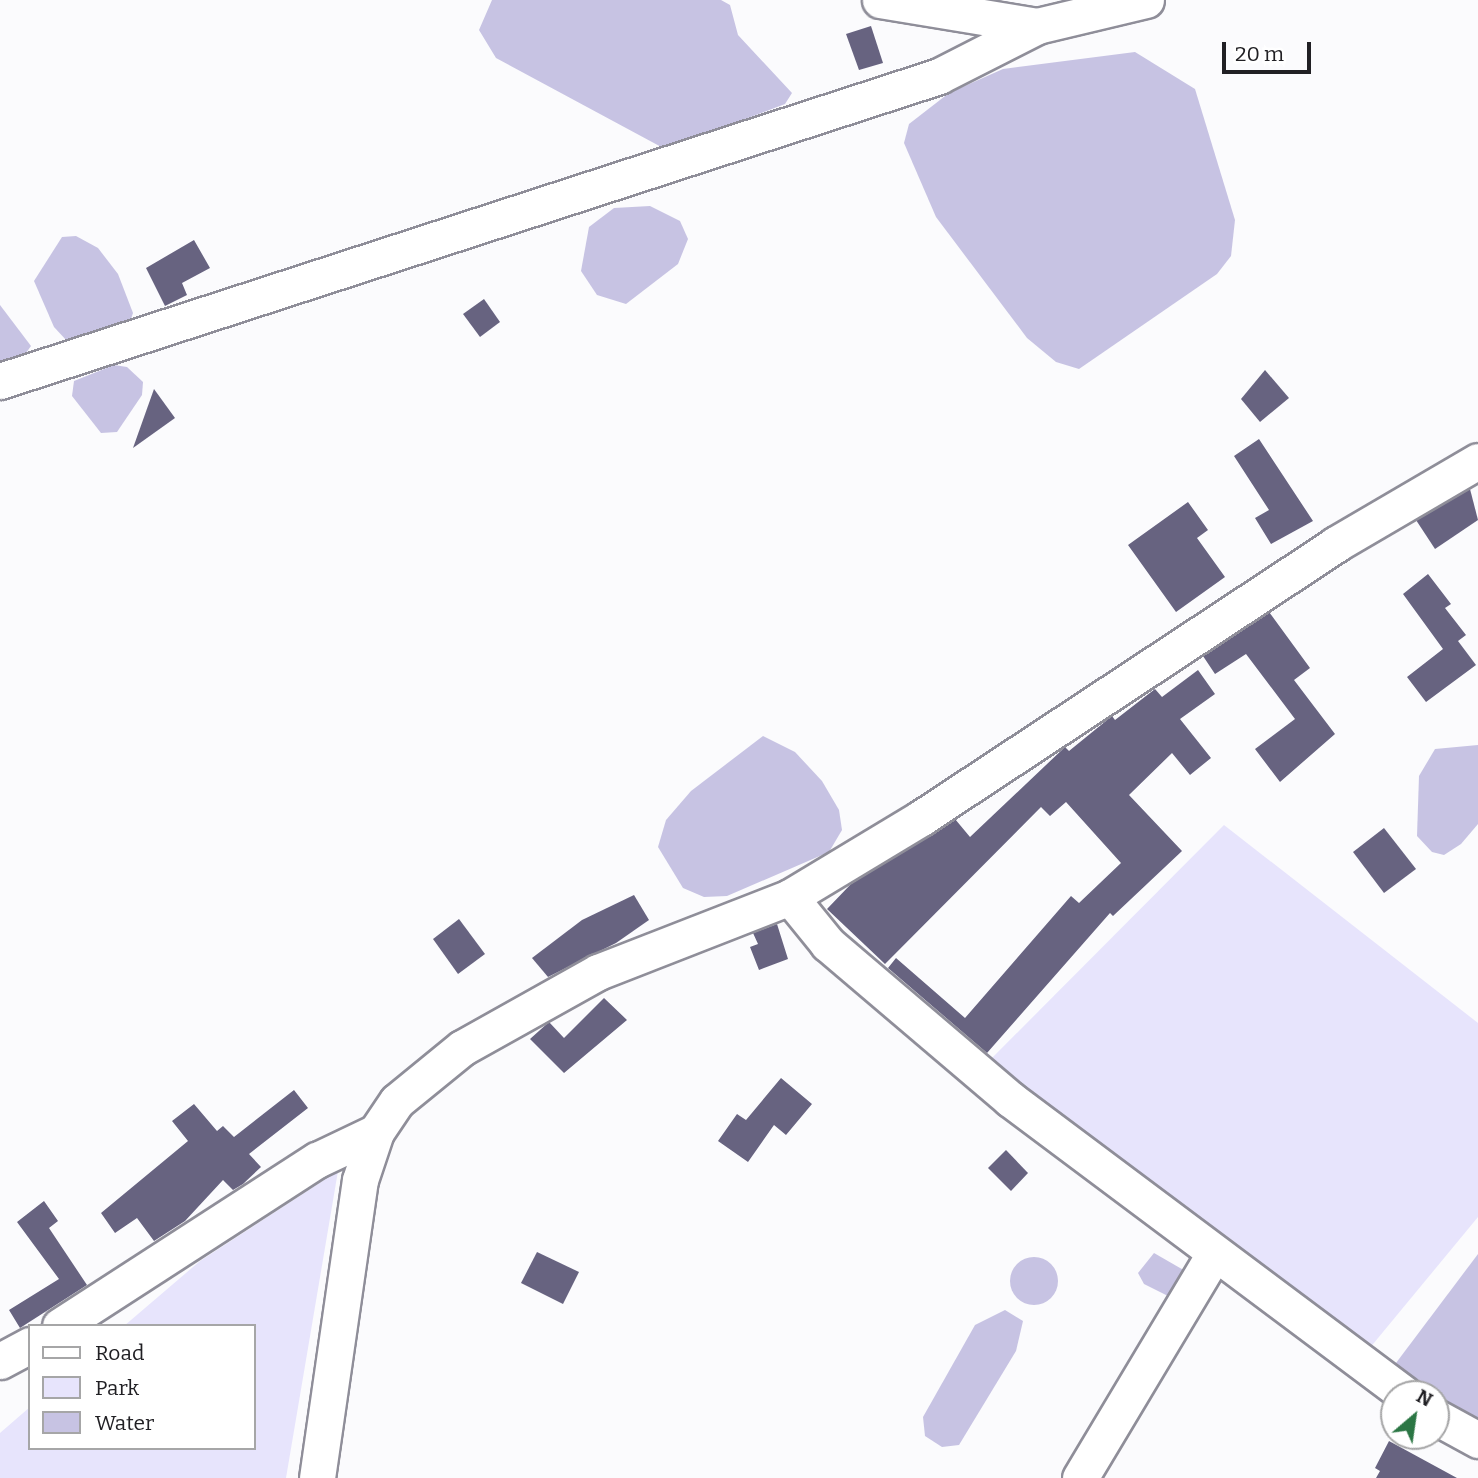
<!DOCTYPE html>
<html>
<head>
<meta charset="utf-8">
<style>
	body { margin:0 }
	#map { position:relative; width:1478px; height:1478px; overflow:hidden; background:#fbfbfd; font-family:Bitter,serif }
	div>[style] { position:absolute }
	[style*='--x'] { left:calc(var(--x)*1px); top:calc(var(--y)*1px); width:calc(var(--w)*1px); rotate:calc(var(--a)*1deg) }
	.green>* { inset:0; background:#e7e4fc }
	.water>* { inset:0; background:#c7c3e3 }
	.round { border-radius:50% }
	.building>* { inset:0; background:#676380 }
	.roads { filter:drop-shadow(2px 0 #8f8e99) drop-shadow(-2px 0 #8f8e99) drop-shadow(0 2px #8f8e99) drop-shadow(0 -2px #8f8e99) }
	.minor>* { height:35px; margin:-17.5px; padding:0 17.5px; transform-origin:17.5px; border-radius:17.5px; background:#fff }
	span { translate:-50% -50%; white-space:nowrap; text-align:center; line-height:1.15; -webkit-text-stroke:7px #fff; paint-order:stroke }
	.legend { position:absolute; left:28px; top:1324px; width:228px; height:126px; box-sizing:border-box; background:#fff; border:2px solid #a6a6a7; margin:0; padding:9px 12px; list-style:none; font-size:21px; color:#212024 }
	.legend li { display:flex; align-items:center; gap:14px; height:35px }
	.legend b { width:35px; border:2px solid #a6a6a7 }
	.north { position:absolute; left:1380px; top:1380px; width:70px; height:70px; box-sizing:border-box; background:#fff; border:2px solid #a6a6a7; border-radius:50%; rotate:29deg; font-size:19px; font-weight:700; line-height:28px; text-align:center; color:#212024 }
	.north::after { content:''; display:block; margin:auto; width:24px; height:32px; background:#2b7644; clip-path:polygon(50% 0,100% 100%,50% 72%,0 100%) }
	.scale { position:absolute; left:1222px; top:42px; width:89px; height:32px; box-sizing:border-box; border:4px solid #212024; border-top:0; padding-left:9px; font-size:21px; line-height:24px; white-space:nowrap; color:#212024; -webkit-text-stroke:5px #fff; paint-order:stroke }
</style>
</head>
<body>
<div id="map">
	<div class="green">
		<div style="clip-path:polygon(1224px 825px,1478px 1023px,1478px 1217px,1364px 1355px,988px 1062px)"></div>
		<div style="clip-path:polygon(338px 1171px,286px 1478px,0 1478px,0 1433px,30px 1407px,30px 1448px,254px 1448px,254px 1326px,124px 1326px,200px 1261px)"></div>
	</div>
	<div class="water">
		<div style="clip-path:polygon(492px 0,721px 0,730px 5px,738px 35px,792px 93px,785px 104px,665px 149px,496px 58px,479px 30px)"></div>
		<div style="clip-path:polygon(1135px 52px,1195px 89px,1235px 220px,1231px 256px,1217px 274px,1079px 369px,1056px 362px,1027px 338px,936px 217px,904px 143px,909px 124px,949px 93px,1003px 69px)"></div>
		<div style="clip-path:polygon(650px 206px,680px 221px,688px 239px,678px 264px,626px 304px,597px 295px,581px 271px,589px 227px,614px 208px)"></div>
		<div style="clip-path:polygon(76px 236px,98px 248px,118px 274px,133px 313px,129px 325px,81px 341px,67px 341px,54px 327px,34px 281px,62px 237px)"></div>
		<div style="clip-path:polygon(0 305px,31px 346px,21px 360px,0 368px)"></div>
		<div style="clip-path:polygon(114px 365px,127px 367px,143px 382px,142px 395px,117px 432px,101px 433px,72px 396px,74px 381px)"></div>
		<div style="clip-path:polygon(763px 736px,795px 752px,822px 781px,839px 810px,842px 830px,829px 852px,727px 896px,704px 897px,683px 888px,658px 847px,666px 820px,691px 791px)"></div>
		<div style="clip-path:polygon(1478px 745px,1478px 824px,1461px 844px,1444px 855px,1432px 852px,1417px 836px,1419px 776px,1435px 749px)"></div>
		<div style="clip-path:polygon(1154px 1253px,1187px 1272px,1170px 1297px,1144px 1284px,1138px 1273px)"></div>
		<div style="clip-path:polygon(1478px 1254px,1478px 1422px,1423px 1389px,1396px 1363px)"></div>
		<div class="round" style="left:1010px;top:1257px;width:48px;height:48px"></div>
		<div style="clip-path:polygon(1005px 1310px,1023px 1321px,1016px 1351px,959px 1445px,942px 1447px,925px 1436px,923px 1417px,975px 1325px)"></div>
	</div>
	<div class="building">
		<div style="clip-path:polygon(871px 26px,883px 63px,859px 70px,846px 34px)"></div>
		<div style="clip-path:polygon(194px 240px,210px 268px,182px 283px,187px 295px,165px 306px,146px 268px)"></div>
		<div style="clip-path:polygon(484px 299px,500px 322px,480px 337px,463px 314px)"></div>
		<div style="clip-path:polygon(1265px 370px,1289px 398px,1260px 422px,1241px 399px)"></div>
		<div style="clip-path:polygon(154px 389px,175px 418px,133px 448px)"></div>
		<div style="clip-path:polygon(1259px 439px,1313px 521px,1271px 544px,1255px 518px,1269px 510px,1234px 456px)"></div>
		<div style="clip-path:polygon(1470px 489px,1478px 520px,1435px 549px,1416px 520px)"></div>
		<div style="clip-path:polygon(1188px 502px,1208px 530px,1197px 538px,1225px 577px,1176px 612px,1128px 545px)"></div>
		<div style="clip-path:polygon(1428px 574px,1451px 604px,1445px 608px,1466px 635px,1458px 641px,1476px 665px,1426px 702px,1407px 677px,1443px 649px,1403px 594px)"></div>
		<div style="clip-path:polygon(1269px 612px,1310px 668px,1294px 680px,1335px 734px,1280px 782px,1255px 749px,1295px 719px,1246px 654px,1215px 674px,1203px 656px)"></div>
		<div style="clip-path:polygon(1198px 670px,1215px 694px,1180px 719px,1211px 758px,1190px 775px,1172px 753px,1129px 795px,1182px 851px,1113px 916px,1110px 913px,987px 1053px,888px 968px,896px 958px,965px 1018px,1071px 896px,1079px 903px,1121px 863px,1066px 802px,1050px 816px,1041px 807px,885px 964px,827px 909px,851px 884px,955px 819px,970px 837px,1065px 747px,1069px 751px,1112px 716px,1115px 720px,1155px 689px,1162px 697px)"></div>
		<div style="clip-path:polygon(1384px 828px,1416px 869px,1384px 893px,1353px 852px)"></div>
		<div style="clip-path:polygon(634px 895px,649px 920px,616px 943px,548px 977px,532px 958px,582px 920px)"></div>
		<div style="clip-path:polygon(459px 919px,485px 954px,458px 974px,433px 939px)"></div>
		<div style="clip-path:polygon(777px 924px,788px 959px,759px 970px,750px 947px,758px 944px,753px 933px)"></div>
		<div style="clip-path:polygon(604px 998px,627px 1020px,564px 1073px,530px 1039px,549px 1022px,564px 1038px)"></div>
		<div style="clip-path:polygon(781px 1078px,812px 1104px,786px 1135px,774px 1125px,748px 1162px,718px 1141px,737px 1114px,746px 1120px)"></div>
		<div style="clip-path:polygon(294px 1090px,308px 1108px,249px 1154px,261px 1167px,243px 1184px,233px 1190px,223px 1180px,185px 1221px,154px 1241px,137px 1218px,115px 1233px,101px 1213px,188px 1141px,172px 1121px,194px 1104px,217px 1131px,223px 1126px,234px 1137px)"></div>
		<div style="clip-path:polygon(1006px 1150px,1028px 1173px,1011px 1191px,988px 1168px)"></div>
		<div style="clip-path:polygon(44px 1201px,58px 1221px,49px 1228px,87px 1285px,20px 1328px,9px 1310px,59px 1279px,17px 1222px)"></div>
		<div style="clip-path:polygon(537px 1252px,579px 1272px,563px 1304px,521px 1283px)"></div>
		<div style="clip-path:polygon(1389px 1441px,1457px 1478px,1376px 1478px,1380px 1471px,1375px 1468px)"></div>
	</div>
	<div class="roads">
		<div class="minor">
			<div style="--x:880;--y:0;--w:159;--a:9.4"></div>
			<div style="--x:0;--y:381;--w:987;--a:-17.99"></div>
			<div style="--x:939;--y:76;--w:110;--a:-27"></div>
			<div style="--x:1037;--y:26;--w:112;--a:-13.4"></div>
			<div style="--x:790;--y:897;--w:60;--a:51"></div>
			<div style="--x:828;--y:944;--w:239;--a:40.4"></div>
			<div style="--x:1010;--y:1099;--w:492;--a:36.8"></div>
			<div style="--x:60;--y:1326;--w:306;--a:-32.9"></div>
			<div style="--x:317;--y:1160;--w:65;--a:-25.4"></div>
			<div style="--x:0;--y:1361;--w:34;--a:-28"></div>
			<div style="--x:1436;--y:1417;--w:48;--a:28.7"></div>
			<div style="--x:317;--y:1478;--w:301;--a:-81.8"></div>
			<div style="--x:360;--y:1180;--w:51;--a:-71.6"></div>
			<div style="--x:376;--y:1132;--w:37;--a:-56"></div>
			<div style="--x:397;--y:1101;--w:84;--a:-39.2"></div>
			<div style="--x:462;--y:1048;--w:156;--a:-29.2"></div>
			<div style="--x:598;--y:972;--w:206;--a:-21.3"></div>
			<div style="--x:790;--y:897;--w:153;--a:-31.1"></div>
			<div style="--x:921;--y:818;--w:497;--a:-33.4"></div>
			<div style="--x:1336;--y:544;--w:164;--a:-30.3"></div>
			<div style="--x:1080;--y:1478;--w:259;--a:-59.1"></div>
		</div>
	</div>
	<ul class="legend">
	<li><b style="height:9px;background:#fff"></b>Road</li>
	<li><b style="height:19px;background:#e7e4fc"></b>Park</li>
	<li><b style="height:19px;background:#c7c3e3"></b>Water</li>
	</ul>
	<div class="north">N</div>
	<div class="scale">20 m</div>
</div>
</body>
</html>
